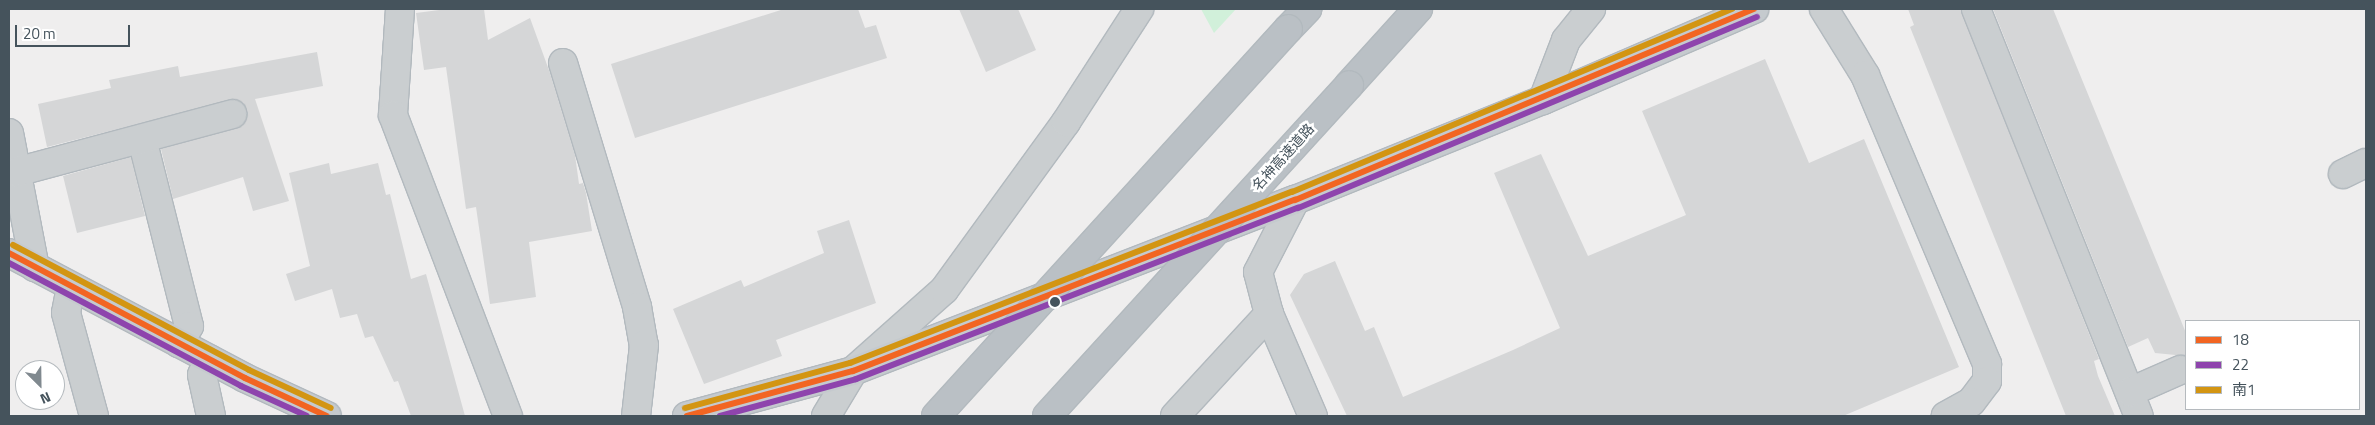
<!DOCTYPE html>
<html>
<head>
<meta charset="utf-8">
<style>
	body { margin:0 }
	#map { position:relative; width:2375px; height:425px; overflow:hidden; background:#efeeee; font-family:"Titillium Web","Noto Sans JP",sans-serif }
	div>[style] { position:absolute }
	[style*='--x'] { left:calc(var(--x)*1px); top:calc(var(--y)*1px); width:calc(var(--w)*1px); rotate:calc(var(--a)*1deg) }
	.green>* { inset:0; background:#d1f0da }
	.building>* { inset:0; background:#d5d6d7 }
	.roads { filter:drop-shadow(1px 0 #b2b9be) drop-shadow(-1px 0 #b2b9be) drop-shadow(0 1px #b2b9be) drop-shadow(0 -1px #b2b9be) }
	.minor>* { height:28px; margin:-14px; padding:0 14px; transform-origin:14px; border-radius:14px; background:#caced0 }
	.major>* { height:28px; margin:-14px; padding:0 14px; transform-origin:14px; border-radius:14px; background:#c5cace }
	.highway>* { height:28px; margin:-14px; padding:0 14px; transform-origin:14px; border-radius:14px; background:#bac0c5 }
	.bridges { filter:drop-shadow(1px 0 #b2b9be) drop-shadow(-1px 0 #b2b9be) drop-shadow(0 1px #b2b9be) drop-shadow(0 -1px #b2b9be) }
	.highway-bridge>* { height:28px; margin:-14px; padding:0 14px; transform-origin:14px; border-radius:14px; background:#bac0c5 }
	.bus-1>* { height:6px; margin:-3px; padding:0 3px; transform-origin:3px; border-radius:3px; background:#f26522 }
	.bus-2>* { height:6px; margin:-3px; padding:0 3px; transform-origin:3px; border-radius:3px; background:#8e44ad }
	.bus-3>* { height:6px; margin:-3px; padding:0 3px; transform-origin:3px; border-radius:3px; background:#d39512 }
	.dots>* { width:14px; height:14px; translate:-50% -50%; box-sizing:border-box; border:2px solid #fff; border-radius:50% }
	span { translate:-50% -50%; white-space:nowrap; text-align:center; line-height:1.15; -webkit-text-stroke:5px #fff; paint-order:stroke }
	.street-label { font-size:14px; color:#45535c }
	.frame { position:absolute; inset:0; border:10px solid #45535c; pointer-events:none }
	.legend { position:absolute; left:2185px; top:320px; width:175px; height:90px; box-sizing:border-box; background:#fff; border:1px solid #b5babe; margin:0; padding:6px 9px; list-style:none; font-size:15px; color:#45535c }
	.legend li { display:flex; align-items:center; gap:10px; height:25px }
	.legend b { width:25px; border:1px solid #b5babe }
	.north { position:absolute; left:15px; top:360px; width:50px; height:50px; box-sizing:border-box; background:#fff; border:1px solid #b5babe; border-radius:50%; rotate:157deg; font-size:14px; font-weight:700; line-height:20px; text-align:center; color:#45535c }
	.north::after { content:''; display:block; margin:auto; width:18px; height:22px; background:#80898f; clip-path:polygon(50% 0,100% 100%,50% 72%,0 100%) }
	.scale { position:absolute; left:15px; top:25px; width:115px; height:22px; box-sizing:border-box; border:2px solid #45535c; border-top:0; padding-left:6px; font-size:15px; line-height:18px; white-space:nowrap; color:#45535c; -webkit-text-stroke:4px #fff; paint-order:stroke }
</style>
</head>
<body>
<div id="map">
	<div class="green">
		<div style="clip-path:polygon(1201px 9px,1236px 9px,1214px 33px)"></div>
	</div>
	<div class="building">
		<div style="clip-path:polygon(447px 9px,484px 9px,488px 40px,530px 18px,550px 73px,575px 155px,579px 184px,583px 183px,586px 193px,592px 231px,529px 242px,536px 297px,490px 304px,476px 207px,466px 209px,446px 67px,424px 70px,416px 13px)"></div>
		<div style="clip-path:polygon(784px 9px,858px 9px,865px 28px,876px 25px,887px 58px,635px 138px,611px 64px)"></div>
		<div style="clip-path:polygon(959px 9px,1018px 9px,1036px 50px,986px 72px)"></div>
		<div style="clip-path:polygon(1908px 9px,1961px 9px,2099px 359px,2094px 361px,2098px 376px,2115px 416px,2066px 416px,1910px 27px,1914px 25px)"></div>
		<div style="clip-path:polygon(1993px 9px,2053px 9px,2186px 333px,2186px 356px,2155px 353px,2148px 338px,2128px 347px)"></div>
		<div style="clip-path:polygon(317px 52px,323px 86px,255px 99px,289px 201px,253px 211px,243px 177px,173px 199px,161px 149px,243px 125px,247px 110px,236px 99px,47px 147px,38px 104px,111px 88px,109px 80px,178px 66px,180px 77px)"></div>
		<div style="clip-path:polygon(1765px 59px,1809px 163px,1864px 139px,1959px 367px,1843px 416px,1347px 416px,1290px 295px,1304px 274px,1335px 261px,1365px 331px,1374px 327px,1403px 397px,1513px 350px,1560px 328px,1494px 173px,1541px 154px,1588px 256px,1686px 215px,1642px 111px)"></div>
		<div style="clip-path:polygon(131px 157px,145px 216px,77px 233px,63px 176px)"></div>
		<div style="clip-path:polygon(329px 163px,331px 174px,378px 163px,386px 195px,390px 194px,411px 279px,426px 274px,465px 416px,411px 416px,398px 381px,394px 382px,373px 336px,365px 338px,357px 314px,340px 318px,332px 289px,295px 301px,286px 274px,310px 266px,289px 173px)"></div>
		<div style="clip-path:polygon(849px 220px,876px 303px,776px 340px,782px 356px,704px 384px,673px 309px,741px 280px,744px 287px,824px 253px,817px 231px)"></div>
	</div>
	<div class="roads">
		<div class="minor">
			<div style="--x:400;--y:9;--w:106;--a:93.8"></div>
			<div style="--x:393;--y:115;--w:322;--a:69.1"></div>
			<div style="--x:1824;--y:9;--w:78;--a:58.2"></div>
			<div style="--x:1865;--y:75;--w:314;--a:67.1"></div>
			<div style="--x:1987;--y:364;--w:17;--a:90"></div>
			<div style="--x:1987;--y:381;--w:26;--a:127"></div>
			<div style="--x:1971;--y:402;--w:29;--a:151"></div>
			<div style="--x:1976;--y:9;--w:438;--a:68.2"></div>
			<div style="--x:563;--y:63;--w:255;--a:73.1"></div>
			<div style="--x:637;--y:307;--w:39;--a:80"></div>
			<div style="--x:644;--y:345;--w:71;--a:96.4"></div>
			<div style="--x:1543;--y:100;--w:64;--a:-69"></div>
			<div style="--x:1566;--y:40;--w:40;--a:-51"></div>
			<div style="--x:9;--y:133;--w:137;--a:79.1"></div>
			<div style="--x:142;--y:139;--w:193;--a:75.9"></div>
			<div style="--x:189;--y:326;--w:20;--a:120"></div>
			<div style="--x:16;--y:172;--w:224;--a:-15"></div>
			<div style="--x:2343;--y:174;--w:25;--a:-26"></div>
			<div style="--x:1295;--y:200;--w:81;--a:117.2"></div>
			<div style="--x:1258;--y:272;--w:43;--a:75.3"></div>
			<div style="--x:1269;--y:314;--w:111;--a:66.7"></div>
			<div style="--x:71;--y:287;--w:26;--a:101"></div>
			<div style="--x:66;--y:313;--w:107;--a:74.8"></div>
			<div style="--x:209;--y:359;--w:17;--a:114"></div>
			<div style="--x:202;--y:375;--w:42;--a:77.6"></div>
			<div style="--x:2130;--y:392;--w:55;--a:-23.7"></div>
			<div style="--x:826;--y:416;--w:52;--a:-59"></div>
			<div style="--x:853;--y:371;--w:122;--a:-41.7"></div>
			<div style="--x:944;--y:290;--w:208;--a:-54"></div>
			<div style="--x:1066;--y:122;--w:135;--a:-57.1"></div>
			<div style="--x:1175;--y:416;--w:139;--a:-47.3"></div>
		</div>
		<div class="major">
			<div style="--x:9;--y:253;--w:267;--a:27.9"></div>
			<div style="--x:245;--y:378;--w:90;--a:24.9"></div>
			<div style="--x:687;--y:416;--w:172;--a:-15.2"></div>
			<div style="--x:853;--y:371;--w:474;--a:-21.2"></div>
			<div style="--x:1295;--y:200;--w:267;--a:-22"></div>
			<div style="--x:1543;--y:100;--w:230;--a:-23.3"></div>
		</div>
		<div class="highway">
			<div style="--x:1288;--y:29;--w:28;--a:-46"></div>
			<div style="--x:1349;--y:85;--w:103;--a:-47.8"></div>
		</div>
	</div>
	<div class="bridges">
		<div class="highway-bridge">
			<div style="--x:936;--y:416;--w:523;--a:-47.71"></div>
			<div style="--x:1047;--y:416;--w:448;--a:-47.6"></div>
		</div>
	</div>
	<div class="bus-1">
		<div style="--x:9;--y:253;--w:267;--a:27.9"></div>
		<div style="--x:245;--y:378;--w:90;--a:24.9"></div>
		<div style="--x:687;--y:416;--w:172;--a:-15.2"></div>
		<div style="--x:853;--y:371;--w:474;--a:-21.2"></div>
		<div style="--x:1295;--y:200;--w:497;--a:-22.6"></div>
	</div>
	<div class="bus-2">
		<div style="--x:9;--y:263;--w:263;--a:27.9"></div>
		<div style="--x:241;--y:386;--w:72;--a:24.4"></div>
		<div style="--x:720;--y:416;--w:141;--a:-15.2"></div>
		<div style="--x:856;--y:379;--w:474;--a:-21.2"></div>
		<div style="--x:1298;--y:208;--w:497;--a:-22.6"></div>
	</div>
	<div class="bus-3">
		<div style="--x:13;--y:245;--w:267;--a:27.9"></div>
		<div style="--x:249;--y:370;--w:90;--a:24.9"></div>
		<div style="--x:685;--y:408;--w:171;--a:-15.3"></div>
		<div style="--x:850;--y:363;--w:474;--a:-21.2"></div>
		<div style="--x:1292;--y:192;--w:477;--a:-22.6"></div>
	</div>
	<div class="dots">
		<div style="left:1055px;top:302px;background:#45535c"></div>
	</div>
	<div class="street-label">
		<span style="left:1283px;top:157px;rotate:-48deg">名神高速道路</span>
	</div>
	<div class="frame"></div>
	<ul class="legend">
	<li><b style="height:6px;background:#f26522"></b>18</li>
	<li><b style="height:6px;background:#8e44ad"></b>22</li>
	<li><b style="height:6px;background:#d39512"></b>南1</li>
	</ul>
	<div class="north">N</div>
	<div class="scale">20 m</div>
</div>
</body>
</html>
